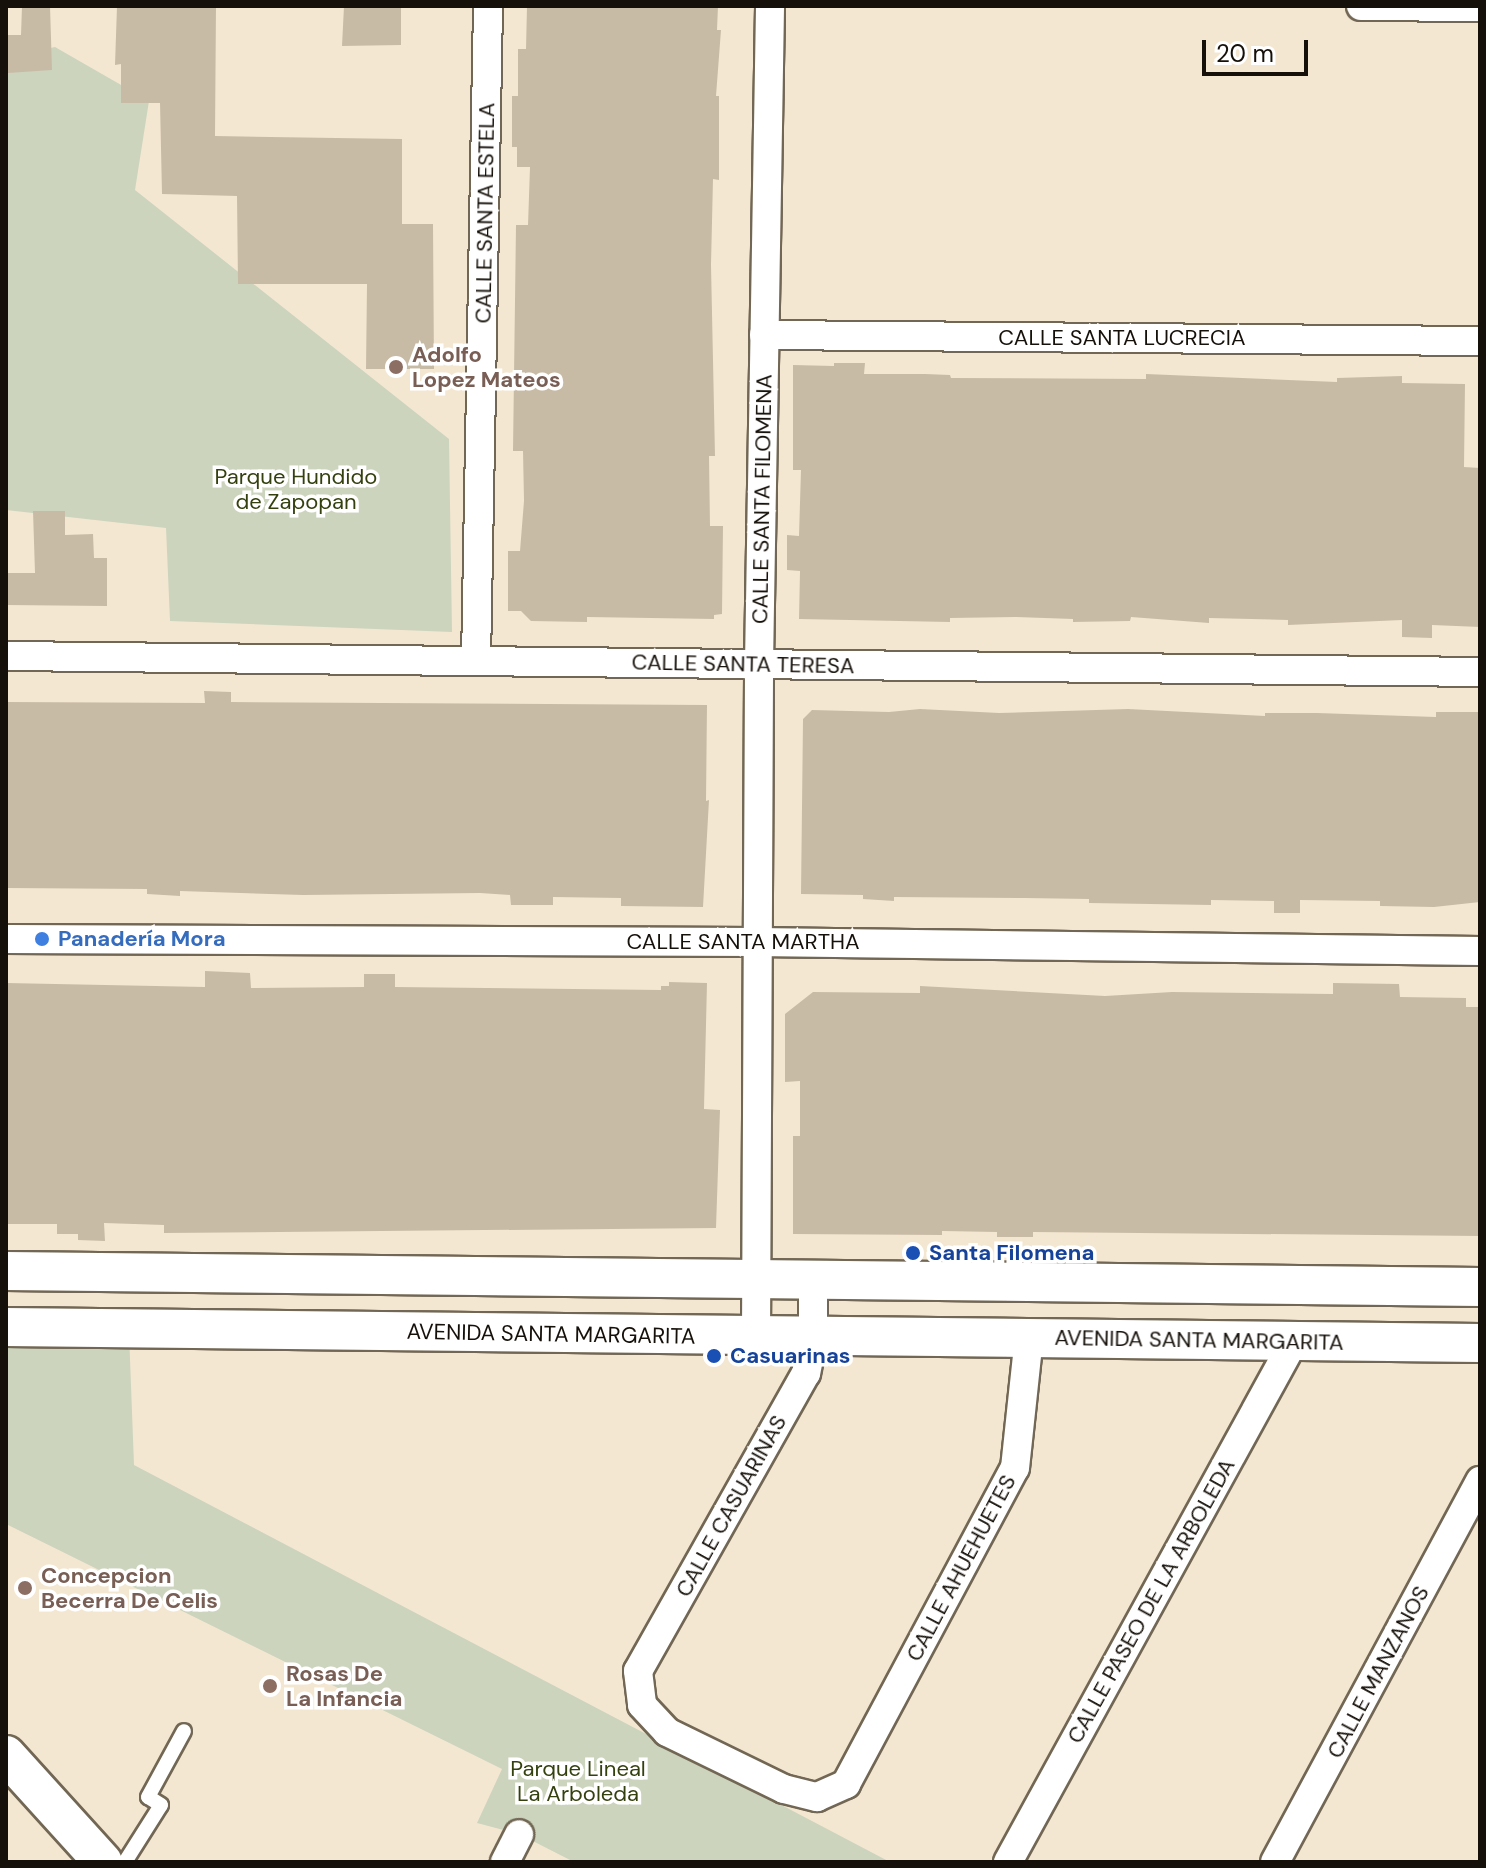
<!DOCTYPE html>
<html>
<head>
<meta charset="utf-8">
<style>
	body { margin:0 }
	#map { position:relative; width:1486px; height:1868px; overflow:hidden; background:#f4e7d1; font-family:"DM Sans",sans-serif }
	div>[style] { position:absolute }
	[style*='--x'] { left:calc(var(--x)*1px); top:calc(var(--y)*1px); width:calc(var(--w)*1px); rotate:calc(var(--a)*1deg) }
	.green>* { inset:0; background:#ccd4bd }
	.building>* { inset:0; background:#c8bba6 }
	.roads { filter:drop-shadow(2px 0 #726754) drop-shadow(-2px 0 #726754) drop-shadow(0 2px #726754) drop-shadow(0 -2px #726754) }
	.lane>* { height:14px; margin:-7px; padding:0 7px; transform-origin:7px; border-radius:7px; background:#fff }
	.street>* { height:28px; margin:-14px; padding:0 14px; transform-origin:14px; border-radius:14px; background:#fff }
	.secondary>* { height:38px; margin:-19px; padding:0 19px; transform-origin:19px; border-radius:19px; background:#fff }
	.dots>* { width:22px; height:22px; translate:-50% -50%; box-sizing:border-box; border:4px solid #fff; border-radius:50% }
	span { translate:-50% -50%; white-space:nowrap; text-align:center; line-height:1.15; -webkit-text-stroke:7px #fff; paint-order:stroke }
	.street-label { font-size:22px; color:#151009 }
	.education-label { font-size:22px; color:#785e54; font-weight:700 }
	.left { translate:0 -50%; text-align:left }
	.park-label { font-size:22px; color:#34410f }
	.shop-label { font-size:22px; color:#366cbe; font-weight:700 }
	.transit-label { font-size:22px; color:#164399; font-weight:700 }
	.frame { position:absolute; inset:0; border:8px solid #151009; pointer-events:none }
	.scale { position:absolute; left:1202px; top:40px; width:106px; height:36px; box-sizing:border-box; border:4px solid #151009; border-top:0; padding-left:10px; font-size:24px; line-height:28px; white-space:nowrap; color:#151009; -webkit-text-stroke:6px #fff; paint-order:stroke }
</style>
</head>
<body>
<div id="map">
	<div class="green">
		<div style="clip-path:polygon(55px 47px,149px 101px,135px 190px,449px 439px,452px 632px,170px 621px,166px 528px,6px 510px,6px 58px)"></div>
		<div style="clip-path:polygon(6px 1331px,129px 1332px,134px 1465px,890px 1862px,574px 1862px,519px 1834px,477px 1823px,502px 1769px,6px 1524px)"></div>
	</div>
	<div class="building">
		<div style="clip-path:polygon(22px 6px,50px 6px,52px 70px,8px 73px,8px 35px,21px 35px)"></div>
		<div style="clip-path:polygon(117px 6px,216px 6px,215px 136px,402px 139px,402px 224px,433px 224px,434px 369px,366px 369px,367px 284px,238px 284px,237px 196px,162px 194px,160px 103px,121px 103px,121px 64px,115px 65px)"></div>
		<div style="clip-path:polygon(344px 6px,401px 6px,401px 45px,342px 46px)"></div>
		<div style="clip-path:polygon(527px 6px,718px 6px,717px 30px,721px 30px,716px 96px,719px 96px,719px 180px,713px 179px,711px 265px,715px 456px,709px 456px,710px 526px,723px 526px,722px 614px,714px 615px,714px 619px,587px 617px,587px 622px,531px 621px,521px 611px,508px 611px,508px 551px,520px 551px,524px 501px,523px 451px,513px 451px,516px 225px,528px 225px,530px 167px,517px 167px,517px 147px,512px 147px,512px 96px,518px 96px,518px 49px,526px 49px)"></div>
		<div style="clip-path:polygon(834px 363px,865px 363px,864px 374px,925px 374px,950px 375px,951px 378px,1146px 379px,1146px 374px,1337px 382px,1337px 378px,1402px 376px,1402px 383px,1465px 384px,1464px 467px,1480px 468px,1480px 627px,1432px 625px,1432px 638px,1402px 637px,1402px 620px,1288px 625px,1288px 620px,1209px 618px,1209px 623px,1131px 617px,1130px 621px,1073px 622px,1073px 619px,1016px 617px,950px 618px,950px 622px,799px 619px,800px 571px,787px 570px,787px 535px,799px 536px,801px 470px,793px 470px,793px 365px,834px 366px)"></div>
		<div style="clip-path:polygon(33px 511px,65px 511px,65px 535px,93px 534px,94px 558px,107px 558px,107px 606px,6px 605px,6px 573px,35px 573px)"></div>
		<div style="clip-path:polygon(204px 691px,231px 692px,231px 702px,707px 705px,706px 801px,709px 800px,703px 907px,621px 906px,621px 898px,553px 897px,553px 905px,511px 905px,510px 895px,480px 893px,303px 895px,180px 891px,180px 896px,147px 894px,147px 889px,6px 888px,6px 702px,205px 703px)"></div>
		<div style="clip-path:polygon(920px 709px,999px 713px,1128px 709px,1265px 716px,1265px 713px,1317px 713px,1436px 717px,1436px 712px,1480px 712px,1480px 902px,1434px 907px,1380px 906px,1380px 901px,1300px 900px,1300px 913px,1274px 913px,1274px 901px,1211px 900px,1211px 905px,1089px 903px,1089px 899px,1024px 898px,894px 897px,894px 901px,863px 899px,863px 895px,801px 894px,803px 719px,812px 710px,889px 712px)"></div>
		<div style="clip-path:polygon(205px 971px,250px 973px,251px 988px,364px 987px,364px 974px,395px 974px,395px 987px,661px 990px,661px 986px,669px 986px,669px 982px,707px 983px,704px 1109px,720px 1110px,716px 1228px,164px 1233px,164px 1225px,104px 1223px,105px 1241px,78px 1240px,78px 1234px,57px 1234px,57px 1224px,6px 1224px,6px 983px,205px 987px)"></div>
		<div style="clip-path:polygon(1333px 983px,1399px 984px,1400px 997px,1466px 998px,1466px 1007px,1480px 1007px,1480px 1236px,1033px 1232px,1033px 1237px,997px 1237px,997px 1232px,942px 1231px,942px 1235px,793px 1234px,793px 1136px,800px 1136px,800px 1081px,785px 1082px,785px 1014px,813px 992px,920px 993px,920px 986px,1105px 996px,1172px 992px,1333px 994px)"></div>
	</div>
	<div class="roads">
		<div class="lane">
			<div style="--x:125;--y:1862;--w:67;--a:-57.7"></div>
			<div style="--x:161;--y:1805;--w:15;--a:-148"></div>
			<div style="--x:148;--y:1797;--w:75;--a:-61.4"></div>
		</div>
		<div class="street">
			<div style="--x:1361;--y:6;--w:119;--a:0.5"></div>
			<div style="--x:764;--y:335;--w:716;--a:0.48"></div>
			<div style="--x:6;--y:656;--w:1474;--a:0.62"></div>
			<div style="--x:476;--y:661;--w:655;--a:-88.95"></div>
			<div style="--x:6;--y:939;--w:750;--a:0.23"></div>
			<div style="--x:756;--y:942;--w:724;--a:0.71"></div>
			<div style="--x:813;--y:1280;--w:58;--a:90"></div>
			<div style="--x:813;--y:1338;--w:36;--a:101"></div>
			<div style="--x:806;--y:1373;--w:342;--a:119.4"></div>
			<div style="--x:638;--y:1671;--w:34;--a:83"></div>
			<div style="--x:642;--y:1705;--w:37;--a:47"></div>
			<div style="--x:667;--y:1732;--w:130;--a:26"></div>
			<div style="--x:784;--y:1789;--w:34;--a:14"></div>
			<div style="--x:817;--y:1797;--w:32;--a:-24"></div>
			<div style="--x:846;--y:1784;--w:358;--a:-61.9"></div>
			<div style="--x:1015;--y:1468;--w:131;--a:-83.9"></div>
			<div style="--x:756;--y:1337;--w:673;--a:-89.74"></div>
			<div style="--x:759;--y:664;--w:658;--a:-89.04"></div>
			<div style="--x:505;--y:1862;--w:31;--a:-63"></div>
			<div style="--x:1008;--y:1862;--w:594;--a:-61.24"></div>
			<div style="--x:1275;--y:1862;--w:433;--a:-61.7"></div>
		</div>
		<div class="secondary">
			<div style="--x:6;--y:1271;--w:1474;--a:0.62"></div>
			<div style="--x:6;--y:1327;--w:1474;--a:0.62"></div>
			<div style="--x:6;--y:1755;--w:144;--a:47.8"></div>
		</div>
	</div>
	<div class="dots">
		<div style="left:396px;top:367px;background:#8d6e63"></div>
		<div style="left:42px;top:939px;background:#3f7fe0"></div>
		<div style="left:913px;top:1253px;background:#1a4fb4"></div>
		<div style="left:714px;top:1356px;background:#1a4fb4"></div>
		<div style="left:25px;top:1588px;background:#8d6e63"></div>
		<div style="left:270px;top:1686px;background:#8d6e63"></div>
	</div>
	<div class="street-label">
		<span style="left:485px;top:213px;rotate:-89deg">CALLE SANTA ESTELA</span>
		<span style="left:1122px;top:338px">CALLE SANTA LUCRECIA</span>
		<span style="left:762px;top:499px;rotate:-89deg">CALLE SANTA FILOMENA</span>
		<span style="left:743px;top:664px;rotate:1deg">CALLE SANTA TERESA</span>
		<span style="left:743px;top:942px">CALLE SANTA MARTHA</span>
		<span style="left:551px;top:1334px;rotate:1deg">AVENIDA SANTA MARGARITA</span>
		<span style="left:1199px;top:1340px;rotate:1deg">AVENIDA SANTA MARGARITA</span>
		<span style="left:731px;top:1506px;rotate:-61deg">CALLE CASUARINAS</span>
		<span style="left:961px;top:1568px;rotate:-62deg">CALLE AHUEHUETES</span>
		<span style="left:1151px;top:1601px;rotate:-61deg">CALLE PASEO DE LA ARBOLEDA</span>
		<span style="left:1378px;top:1672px;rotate:-62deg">CALLE MANZANOS</span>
	</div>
	<div class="education-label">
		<span class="left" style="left:412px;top:367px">Adolfo<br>Lopez Mateos</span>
		<span class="left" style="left:41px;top:1588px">Concepcion<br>Becerra De Celis</span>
		<span class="left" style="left:286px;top:1686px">Rosas De<br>La Infancia</span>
	</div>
	<div class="park-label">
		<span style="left:296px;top:489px">Parque Hundido<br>de Zapopan</span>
		<span style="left:578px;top:1781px">Parque Lineal<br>La Arboleda</span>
	</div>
	<div class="shop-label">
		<span class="left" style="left:58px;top:939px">Panadería Mora</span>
	</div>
	<div class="transit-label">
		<span class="left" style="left:929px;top:1253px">Santa Filomena</span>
		<span class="left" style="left:730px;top:1356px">Casuarinas</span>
	</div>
	<div class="frame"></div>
	<div class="scale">20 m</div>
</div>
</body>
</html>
